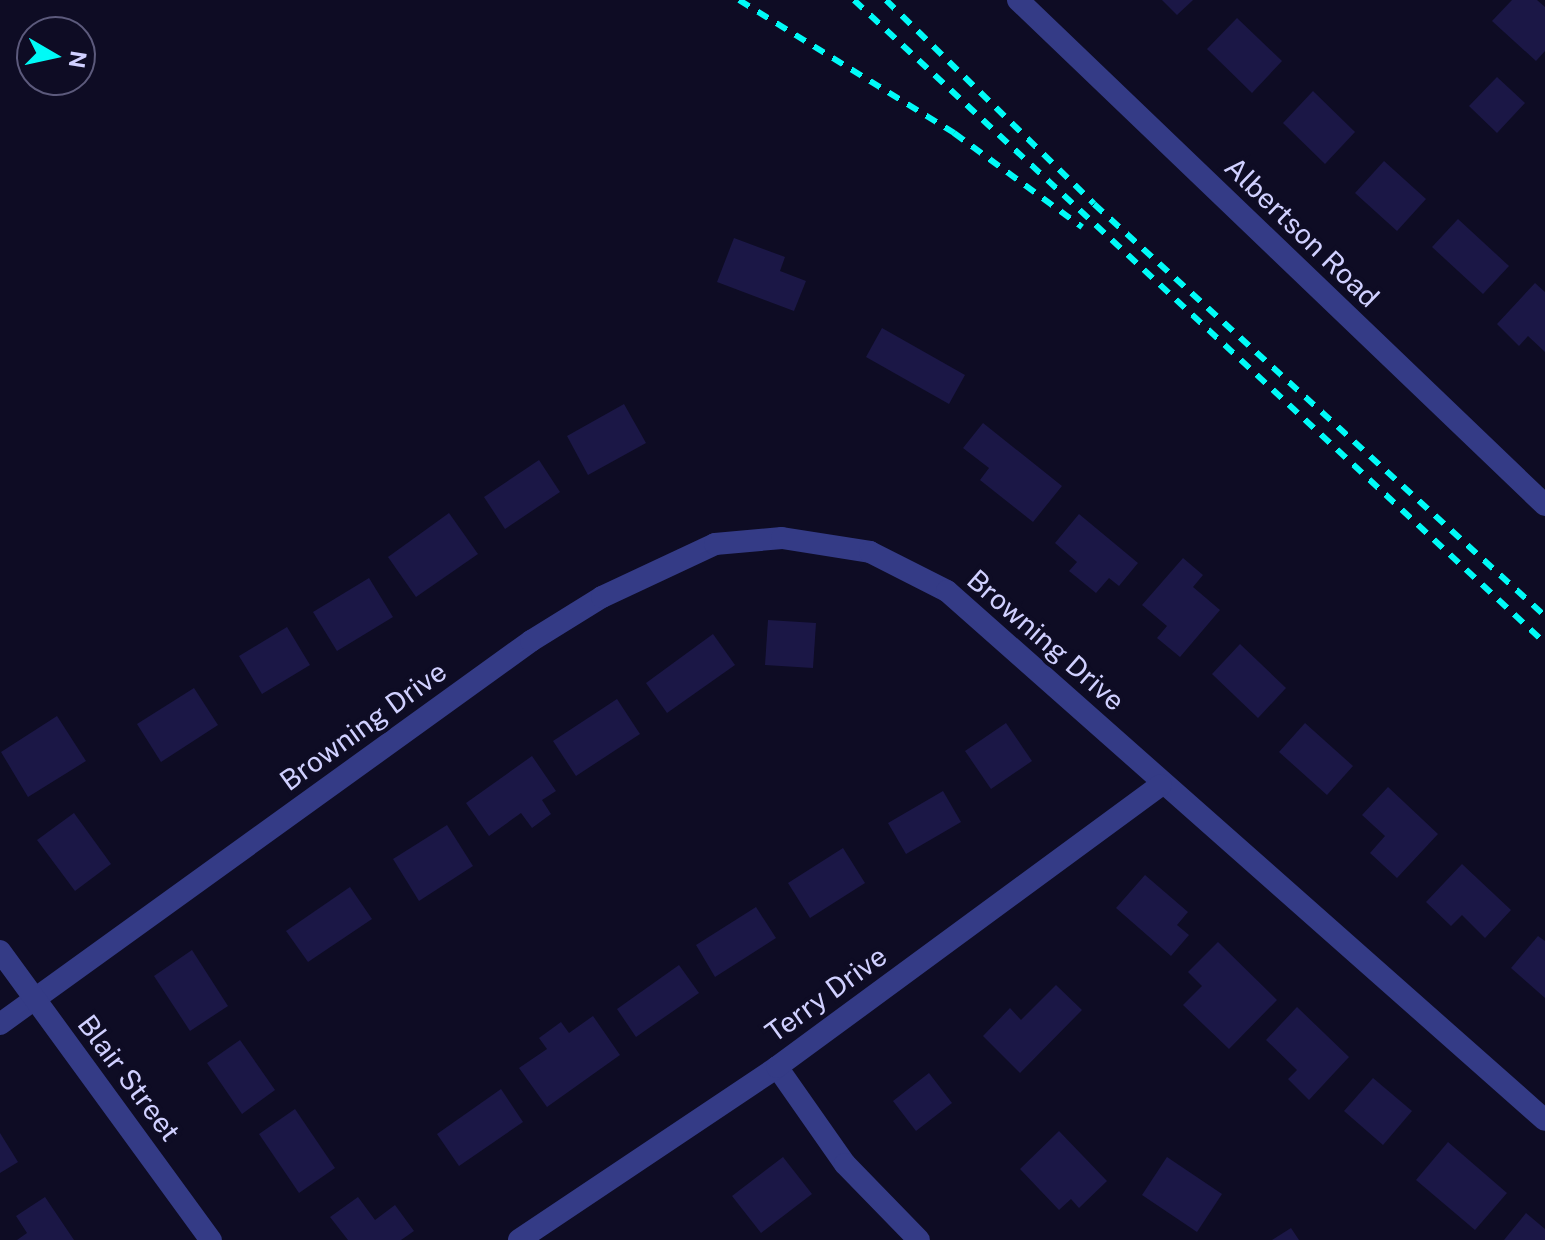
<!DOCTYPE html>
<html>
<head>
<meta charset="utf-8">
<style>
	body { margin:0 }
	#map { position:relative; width:1545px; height:1240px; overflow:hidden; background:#0e0c24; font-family:"Public Sans",sans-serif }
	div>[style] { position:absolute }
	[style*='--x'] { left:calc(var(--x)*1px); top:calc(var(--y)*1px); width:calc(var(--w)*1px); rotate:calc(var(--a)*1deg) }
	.building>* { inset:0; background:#1b1746 }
	.minor>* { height:22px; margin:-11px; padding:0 11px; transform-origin:11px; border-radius:11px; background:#343b86 }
	.tertiary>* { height:22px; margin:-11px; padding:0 11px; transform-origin:11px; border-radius:11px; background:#343b86 }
	.rail>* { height:6px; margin-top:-3px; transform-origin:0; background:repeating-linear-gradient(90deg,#00fbf7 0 12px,transparent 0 22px) }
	span { translate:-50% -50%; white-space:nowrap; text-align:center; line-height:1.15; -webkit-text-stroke:8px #0e0c24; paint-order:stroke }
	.street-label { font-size:28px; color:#d0d0ff }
	.north { position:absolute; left:16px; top:16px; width:80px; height:80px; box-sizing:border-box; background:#0e0c24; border:2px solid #5c5a7c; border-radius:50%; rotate:99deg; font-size:22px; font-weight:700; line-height:32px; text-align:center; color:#d0d0ff }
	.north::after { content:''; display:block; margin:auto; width:28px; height:36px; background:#00fbf7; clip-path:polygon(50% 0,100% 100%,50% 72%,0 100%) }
</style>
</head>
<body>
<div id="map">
	<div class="building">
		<div style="clip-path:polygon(1162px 0,1193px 0,1177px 15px)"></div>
		<div style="clip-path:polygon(1512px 0,1537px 0,1545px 7px,1545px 51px,1536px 61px,1492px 21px)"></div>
		<div style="clip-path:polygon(1237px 18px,1282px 61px,1252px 93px,1207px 49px)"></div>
		<div style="clip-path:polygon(1497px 77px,1525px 103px,1497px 133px,1469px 106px)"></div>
		<div style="clip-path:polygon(1313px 91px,1355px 132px,1325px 164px,1283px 123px)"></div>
		<div style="clip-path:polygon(1384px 161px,1426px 199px,1397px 231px,1355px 193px)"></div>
		<div style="clip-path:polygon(1458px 219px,1509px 266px,1483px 294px,1432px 247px)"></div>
		<div style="clip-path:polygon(734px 238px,785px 257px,780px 271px,806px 281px,794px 311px,717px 282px)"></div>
		<div style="clip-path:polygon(1535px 283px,1545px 292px,1545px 352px,1528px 336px,1519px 346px,1497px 324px)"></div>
		<div style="clip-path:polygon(882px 328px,965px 375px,949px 404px,866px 357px)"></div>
		<div style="clip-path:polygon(624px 404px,646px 443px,588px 475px,567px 436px)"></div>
		<div style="clip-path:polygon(983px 423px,1062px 486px,1033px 522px,980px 480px,989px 468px,963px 448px)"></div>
		<div style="clip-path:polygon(539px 460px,560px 492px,505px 529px,484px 497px)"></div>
		<div style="clip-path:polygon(449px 513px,478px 554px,416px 597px,388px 557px)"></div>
		<div style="clip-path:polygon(1079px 514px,1138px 563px,1119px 586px,1109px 578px,1096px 593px,1069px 571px,1077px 562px,1055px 543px)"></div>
		<div style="clip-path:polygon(1183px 558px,1203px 575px,1193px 587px,1220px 610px,1180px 657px,1157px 638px,1167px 626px,1142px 605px)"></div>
		<div style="clip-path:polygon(369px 578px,393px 617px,337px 651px,313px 612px)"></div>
		<div style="clip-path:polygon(768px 620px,816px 623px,813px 668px,765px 665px)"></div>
		<div style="clip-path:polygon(287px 627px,310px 665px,262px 694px,239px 656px)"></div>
		<div style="clip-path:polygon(713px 634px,735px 665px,667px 713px,646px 683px)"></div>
		<div style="clip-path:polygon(1240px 644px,1286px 688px,1258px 718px,1212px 674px)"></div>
		<div style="clip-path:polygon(194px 688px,218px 725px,161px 762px,137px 724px)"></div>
		<div style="clip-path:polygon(617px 699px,640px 734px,576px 776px,553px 741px)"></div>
		<div style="clip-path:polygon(57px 716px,86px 761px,28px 797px,1px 752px)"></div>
		<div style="clip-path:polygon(1006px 723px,1032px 761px,991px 789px,965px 751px)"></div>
		<div style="clip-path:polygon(1305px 723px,1353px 766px,1327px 795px,1279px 752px)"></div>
		<div style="clip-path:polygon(532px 756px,556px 791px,542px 800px,551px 814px,532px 828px,521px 813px,489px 836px,466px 803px)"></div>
		<div style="clip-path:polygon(1388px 787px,1438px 834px,1397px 878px,1370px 853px,1385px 836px,1362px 815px)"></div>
		<div style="clip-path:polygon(943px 791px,961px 822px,906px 854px,888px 823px)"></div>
		<div style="clip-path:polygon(74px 813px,111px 864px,75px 891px,37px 840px)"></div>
		<div style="clip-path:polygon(447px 825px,473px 866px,419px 901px,393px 859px)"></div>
		<div style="clip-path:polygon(843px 848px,865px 883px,810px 918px,788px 883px)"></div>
		<div style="clip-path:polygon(1462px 864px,1511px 910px,1485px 938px,1462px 915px,1451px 926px,1426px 902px)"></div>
		<div style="clip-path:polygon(1145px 875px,1188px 912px,1177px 925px,1189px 935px,1171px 956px,1116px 908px)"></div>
		<div style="clip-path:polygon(350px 887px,372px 919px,308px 962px,286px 931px)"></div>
		<div style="clip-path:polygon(756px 907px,776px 938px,715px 977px,696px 945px)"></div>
		<div style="clip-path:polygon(1538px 936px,1545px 941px,1545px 998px,1511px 968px)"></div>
		<div style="clip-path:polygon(1218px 942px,1277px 1000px,1229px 1049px,1183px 1005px,1202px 986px,1188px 972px)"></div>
		<div style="clip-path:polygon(192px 950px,228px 1006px,190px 1031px,154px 976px)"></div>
		<div style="clip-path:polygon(679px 965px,699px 993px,636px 1037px,617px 1009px)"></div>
		<div style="clip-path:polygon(1056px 985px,1082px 1010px,1020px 1073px,983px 1036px,1010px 1008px,1021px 1020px)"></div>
		<div style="clip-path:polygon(1297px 1007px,1349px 1057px,1309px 1100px,1288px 1079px,1297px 1070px,1266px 1040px)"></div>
		<div style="clip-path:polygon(593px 1016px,620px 1055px,547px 1107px,519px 1068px,547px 1049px,539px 1038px,561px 1022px,569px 1033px)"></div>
		<div style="clip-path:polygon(240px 1040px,275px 1090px,242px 1114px,207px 1063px)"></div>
		<div style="clip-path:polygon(929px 1073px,952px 1103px,916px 1131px,893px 1101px)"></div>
		<div style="clip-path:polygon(1373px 1078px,1412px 1111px,1383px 1145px,1344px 1111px)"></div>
		<div style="clip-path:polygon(501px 1089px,523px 1122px,459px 1166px,437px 1134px)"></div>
		<div style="clip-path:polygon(295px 1109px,335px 1168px,299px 1193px,259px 1134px)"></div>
		<div style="clip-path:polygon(1059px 1131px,1107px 1181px,1079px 1208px,1071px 1199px,1059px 1210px,1020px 1169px)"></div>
		<div style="clip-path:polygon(0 1133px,18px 1162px,0 1173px)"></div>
		<div style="clip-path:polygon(1448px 1142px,1507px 1193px,1475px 1230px,1416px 1180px)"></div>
		<div style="clip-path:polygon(783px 1157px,812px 1194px,761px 1233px,732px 1196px)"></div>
		<div style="clip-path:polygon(1167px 1157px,1222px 1194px,1197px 1232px,1142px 1195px)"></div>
		<div style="clip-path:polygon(45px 1197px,74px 1240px,17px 1240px,27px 1233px,16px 1216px)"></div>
		<div style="clip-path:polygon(358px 1197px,375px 1220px,395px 1205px,414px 1231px,401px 1240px,348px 1240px,330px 1217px)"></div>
		<div style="clip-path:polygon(1526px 1213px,1545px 1229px,1545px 1240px,1504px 1240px)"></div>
		<div style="clip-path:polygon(1291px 1228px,1299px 1240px,1272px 1240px)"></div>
	</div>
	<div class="minor">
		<div style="--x:1018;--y:0;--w:730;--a:43.78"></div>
		<div style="--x:0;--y:1024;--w:655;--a:-35.8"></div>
		<div style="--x:531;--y:641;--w:84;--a:-31.8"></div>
		<div style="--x:602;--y:597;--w:125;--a:-25.1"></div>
		<div style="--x:715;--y:544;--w:67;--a:-5.1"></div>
		<div style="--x:782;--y:538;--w:89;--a:9"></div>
		<div style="--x:870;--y:552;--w:86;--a:26.9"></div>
		<div style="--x:947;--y:591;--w:798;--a:41.5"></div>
		<div style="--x:777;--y:1067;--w:118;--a:55"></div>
		<div style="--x:845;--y:1164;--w:106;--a:45.8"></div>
		<div style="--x:519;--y:1240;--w:311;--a:-33.8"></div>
		<div style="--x:777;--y:1067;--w:476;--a:-36.3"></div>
	</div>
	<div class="tertiary">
		<div style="--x:0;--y:951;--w:358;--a:53.9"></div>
	</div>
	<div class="rail">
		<div style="--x:739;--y:0;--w:253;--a:31.7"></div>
		<div style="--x:954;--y:133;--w:159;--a:36.3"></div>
		<div style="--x:854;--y:0;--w:944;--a:42.94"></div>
		<div style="--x:886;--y:0;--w:291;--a:44.4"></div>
		<div style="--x:1094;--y:204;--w:611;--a:42.41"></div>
	</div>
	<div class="street-label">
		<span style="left:1302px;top:232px;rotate:44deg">Albertson Road</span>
		<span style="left:1046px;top:640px;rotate:41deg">Browning Drive</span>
		<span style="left:363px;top:726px;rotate:-36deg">Browning Drive</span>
		<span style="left:826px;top:994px;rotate:-36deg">Terry Drive</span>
		<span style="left:129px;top:1078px;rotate:53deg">Blair Street</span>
	</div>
	<div class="north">N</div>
</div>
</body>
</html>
